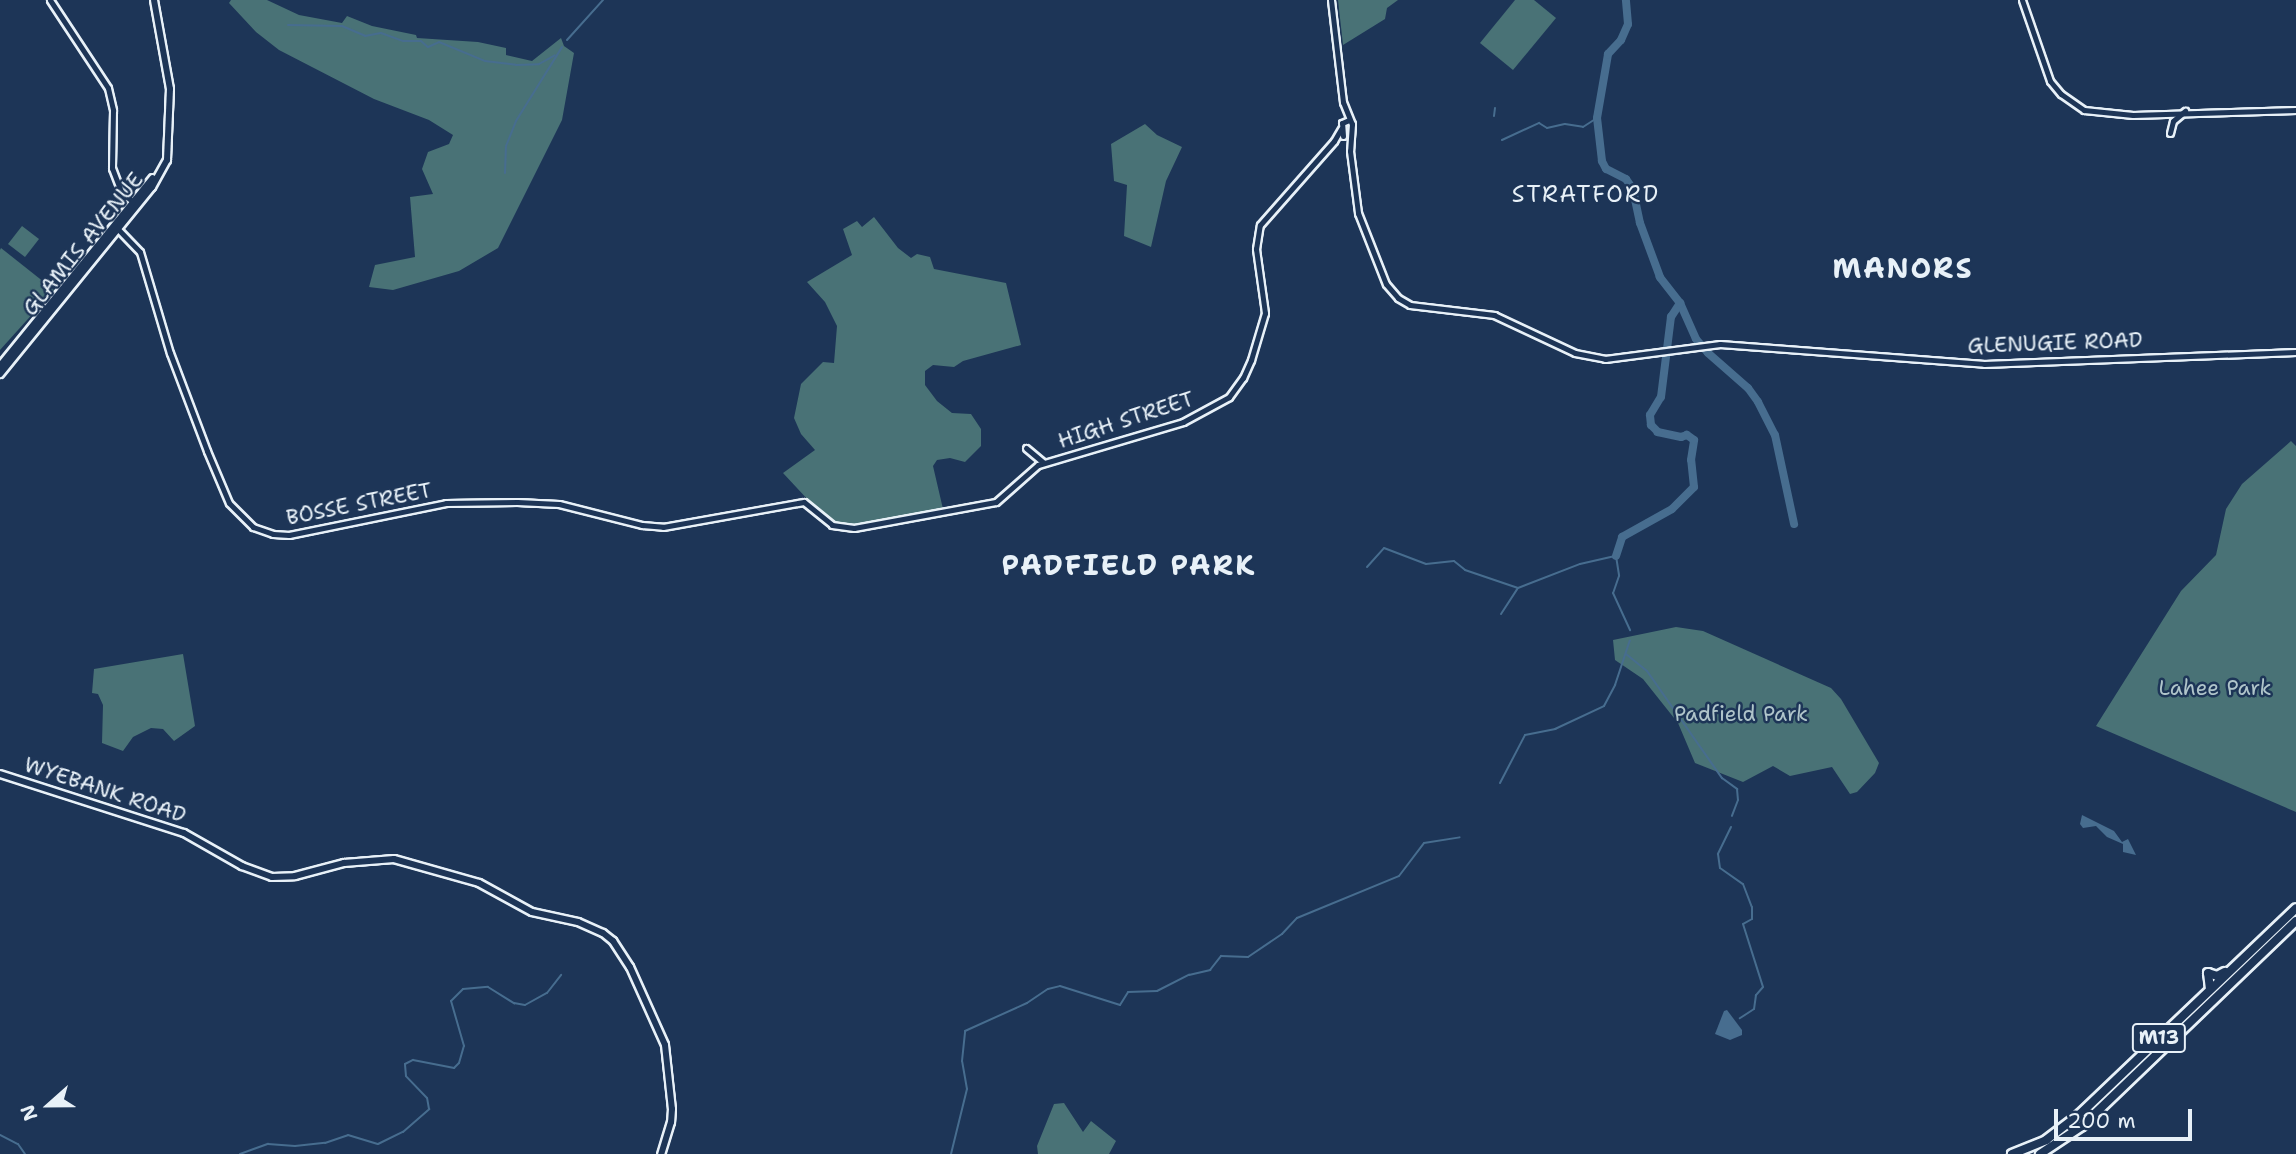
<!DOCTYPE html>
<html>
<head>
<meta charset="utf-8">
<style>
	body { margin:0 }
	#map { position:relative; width:2296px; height:1154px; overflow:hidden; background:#1d3557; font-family:"Shantell Sans",sans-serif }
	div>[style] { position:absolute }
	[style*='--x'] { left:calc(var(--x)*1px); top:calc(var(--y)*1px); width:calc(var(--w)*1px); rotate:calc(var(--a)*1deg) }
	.green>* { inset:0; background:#497276 }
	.water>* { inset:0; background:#476d8f }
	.stream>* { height:2px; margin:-1px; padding:0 1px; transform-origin:1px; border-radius:1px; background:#476d8f }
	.river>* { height:8px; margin:-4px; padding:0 4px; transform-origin:4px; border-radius:4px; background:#476d8f }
	.roads { filter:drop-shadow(2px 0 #e8f1f8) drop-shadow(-2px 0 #e8f1f8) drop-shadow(0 2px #e8f1f8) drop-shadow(0 -2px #e8f1f8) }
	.tertiary>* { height:5px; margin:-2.5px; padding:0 2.5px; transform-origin:2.5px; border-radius:2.5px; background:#1d3557 }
	.secondary>* { height:6px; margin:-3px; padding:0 3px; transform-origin:3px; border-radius:3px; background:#1d3557 }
	.motorway>* { height:8px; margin:-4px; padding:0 4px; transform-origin:4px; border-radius:4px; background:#1d3557 }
	span { translate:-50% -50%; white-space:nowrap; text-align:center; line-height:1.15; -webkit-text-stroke:5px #1d3557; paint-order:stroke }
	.shield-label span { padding:2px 5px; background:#1d3557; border:2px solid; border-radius:5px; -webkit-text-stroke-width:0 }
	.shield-label { font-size:19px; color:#e8f1f8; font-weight:700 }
	.street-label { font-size:21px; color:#e8f1f8 }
	.park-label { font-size:21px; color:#b0c5ca }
	.neighbourhood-label { font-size:23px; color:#e8f1f8; letter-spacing:2px }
	.district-label { font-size:28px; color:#e8f1f8; font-weight:700; letter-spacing:2px }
	.north { position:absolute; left:14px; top:1070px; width:70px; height:70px; -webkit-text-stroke:5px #1d3557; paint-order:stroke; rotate:249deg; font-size:19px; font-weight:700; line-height:28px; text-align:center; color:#e8f1f8 }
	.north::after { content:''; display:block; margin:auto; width:24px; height:32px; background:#e8f1f8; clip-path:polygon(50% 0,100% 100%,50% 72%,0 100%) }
	.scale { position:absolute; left:2054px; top:1109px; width:138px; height:32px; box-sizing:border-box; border:4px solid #e8f1f8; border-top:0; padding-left:9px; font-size:21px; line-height:24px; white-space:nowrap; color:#e8f1f8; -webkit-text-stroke:5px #1d3557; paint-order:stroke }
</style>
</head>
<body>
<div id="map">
	<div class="green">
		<div style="clip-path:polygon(231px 0,267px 0,299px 15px,342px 23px,347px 16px,372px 26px,416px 35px,417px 38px,478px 42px,506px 48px,506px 55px,532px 61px,561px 38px,564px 46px,574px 53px,562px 120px,498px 248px,459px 271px,393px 290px,369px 287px,375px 265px,415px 257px,410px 197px,433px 194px,422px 169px,428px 152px,449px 144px,453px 135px,429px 120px,374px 99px,279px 50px,256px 32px,229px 3px)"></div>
		<div style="clip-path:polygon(1338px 0,1398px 0,1387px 8px,1385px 19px,1343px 45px)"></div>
		<div style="clip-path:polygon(1515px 0,1534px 0,1556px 18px,1513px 70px,1480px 43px)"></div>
		<div style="clip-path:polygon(1145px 124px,1157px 135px,1182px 147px,1166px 181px,1151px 247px,1124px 236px,1127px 185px,1114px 181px,1111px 144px)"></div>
		<div style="clip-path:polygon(874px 217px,898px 248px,911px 258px,917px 254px,930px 257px,934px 269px,1006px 283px,1021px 345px,963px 361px,954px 367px,933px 365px,925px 371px,925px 385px,937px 401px,952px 413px,971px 414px,981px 429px,981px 446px,965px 462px,950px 458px,937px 460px,933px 466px,943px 509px,848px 526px,832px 524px,824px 517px,783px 473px,815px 450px,801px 434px,794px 418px,801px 384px,823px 362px,834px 363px,837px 326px,825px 302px,807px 282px,852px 255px,843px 229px,857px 221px,862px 227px)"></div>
		<div style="clip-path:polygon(22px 226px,39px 239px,25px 257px,8px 244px)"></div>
		<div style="clip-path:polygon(1px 248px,54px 290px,0 350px,0 250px)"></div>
		<div style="clip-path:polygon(2291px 441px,2296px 446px,2296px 812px,2096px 726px,2181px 591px,2216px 555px,2226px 509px,2242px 484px)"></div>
		<div style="clip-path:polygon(1676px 627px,1703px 631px,1831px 688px,1841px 699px,1879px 763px,1875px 773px,1857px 792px,1850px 794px,1832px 767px,1790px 776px,1773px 766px,1743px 782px,1695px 763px,1678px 723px,1643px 679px,1615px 660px,1613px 640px)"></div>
		<div style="clip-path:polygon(183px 654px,195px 726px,174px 741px,163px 729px,151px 728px,133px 737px,123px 751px,102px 743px,103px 705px,98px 694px,92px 693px,94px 669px)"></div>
		<div style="clip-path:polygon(1064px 1103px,1083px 1132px,1091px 1121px,1116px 1141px,1109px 1154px,1038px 1154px,1037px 1146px,1054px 1104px)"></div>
	</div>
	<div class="water">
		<div style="clip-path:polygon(2082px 815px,2114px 831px,2122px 842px,2128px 839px,2136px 855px,2123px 852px,2123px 844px,2107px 837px,2096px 826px,2083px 828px,2080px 824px)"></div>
		<div style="clip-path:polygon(1727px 1010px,1742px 1030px,1742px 1035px,1730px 1040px,1715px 1034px,1724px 1011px)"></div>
	</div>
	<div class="stream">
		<div style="--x:288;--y:25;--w:54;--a:1.1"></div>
		<div style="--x:342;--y:26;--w:25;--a:23"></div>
		<div style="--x:365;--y:36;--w:16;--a:-11"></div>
		<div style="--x:381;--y:33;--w:23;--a:20"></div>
		<div style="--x:403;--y:41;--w:18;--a:0"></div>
		<div style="--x:421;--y:41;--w:9;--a:41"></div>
		<div style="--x:428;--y:47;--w:12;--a:-24"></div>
		<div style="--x:439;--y:42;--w:50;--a:22.4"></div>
		<div style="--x:485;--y:61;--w:31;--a:7"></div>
		<div style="--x:516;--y:65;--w:23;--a:-2"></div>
		<div style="--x:539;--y:64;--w:18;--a:-29"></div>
		<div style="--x:567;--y:40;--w:54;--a:-48"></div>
		<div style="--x:1494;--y:116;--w:8;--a:-83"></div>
		<div style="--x:1502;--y:140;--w:41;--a:-24.7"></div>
		<div style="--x:1539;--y:123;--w:9;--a:32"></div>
		<div style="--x:1547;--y:128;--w:18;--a:-13"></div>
		<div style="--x:1565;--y:124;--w:18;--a:9"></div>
		<div style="--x:1583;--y:127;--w:17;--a:-33"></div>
		<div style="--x:505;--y:173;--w:27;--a:-88"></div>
		<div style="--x:506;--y:146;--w:27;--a:-68"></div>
		<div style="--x:516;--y:121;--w:87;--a:-58.1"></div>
		<div style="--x:1367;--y:567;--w:25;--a:-48"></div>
		<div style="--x:1384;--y:548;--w:45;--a:20.9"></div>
		<div style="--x:1426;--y:564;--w:28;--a:-6"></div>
		<div style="--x:1454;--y:561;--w:14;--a:39"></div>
		<div style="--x:1465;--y:570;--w:56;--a:18.8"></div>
		<div style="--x:1518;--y:588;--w:66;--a:-21.2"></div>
		<div style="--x:1580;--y:564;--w:37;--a:-13"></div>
		<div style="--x:1616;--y:556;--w:20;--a:81"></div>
		<div style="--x:1619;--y:576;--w:18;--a:109"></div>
		<div style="--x:1613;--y:593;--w:41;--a:65.3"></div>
		<div style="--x:1501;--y:614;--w:30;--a:-57"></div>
		<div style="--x:1626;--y:654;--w:27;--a:39"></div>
		<div style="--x:1647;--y:671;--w:131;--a:55"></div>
		<div style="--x:1722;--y:778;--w:19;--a:36"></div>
		<div style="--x:1737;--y:789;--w:11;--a:85"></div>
		<div style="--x:1738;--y:800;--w:17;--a:111"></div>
		<div style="--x:1500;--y:783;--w:54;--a:-62.5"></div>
		<div style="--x:1525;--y:735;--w:31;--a:-11"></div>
		<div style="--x:1555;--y:729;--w:54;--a:-25.1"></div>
		<div style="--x:1604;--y:706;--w:24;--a:-62"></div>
		<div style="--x:1615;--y:685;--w:47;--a:-71.6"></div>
		<div style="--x:1731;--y:827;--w:30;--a:116"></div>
		<div style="--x:1718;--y:854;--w:14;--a:82"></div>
		<div style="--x:1720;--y:868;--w:28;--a:35"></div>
		<div style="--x:1743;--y:884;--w:25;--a:69"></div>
		<div style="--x:1752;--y:907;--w:12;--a:90"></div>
		<div style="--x:1752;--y:919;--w:10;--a:151"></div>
		<div style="--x:1743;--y:924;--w:66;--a:72.4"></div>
		<div style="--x:1763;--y:987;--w:11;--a:131"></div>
		<div style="--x:1756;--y:995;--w:14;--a:98"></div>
		<div style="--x:1754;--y:1009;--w:17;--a:147"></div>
		<div style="--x:0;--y:1135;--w:20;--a:27"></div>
		<div style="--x:18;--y:1144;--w:12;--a:55"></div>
		<div style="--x:240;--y:1154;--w:30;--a:-20"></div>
		<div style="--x:268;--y:1144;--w:27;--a:4"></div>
		<div style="--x:295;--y:1146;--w:30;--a:-6"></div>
		<div style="--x:325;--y:1143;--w:24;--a:-19"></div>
		<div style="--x:348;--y:1135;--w:31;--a:17"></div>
		<div style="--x:378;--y:1144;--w:28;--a:-26"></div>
		<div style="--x:403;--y:1132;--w:35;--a:-41"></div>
		<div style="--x:429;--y:1109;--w:11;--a:-100"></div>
		<div style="--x:427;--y:1098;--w:30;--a:-134"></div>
		<div style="--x:406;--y:1076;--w:12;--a:-95"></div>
		<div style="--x:405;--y:1064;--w:9;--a:-27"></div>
		<div style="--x:413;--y:1060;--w:42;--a:11"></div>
		<div style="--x:454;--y:1068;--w:7;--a:-45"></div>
		<div style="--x:459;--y:1063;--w:18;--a:-74"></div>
		<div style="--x:464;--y:1046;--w:47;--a:-106.1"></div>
		<div style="--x:451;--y:1001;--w:17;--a:-45"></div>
		<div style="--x:463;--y:989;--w:25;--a:-5"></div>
		<div style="--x:488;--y:987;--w:31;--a:32"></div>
		<div style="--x:514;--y:1003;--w:11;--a:10"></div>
		<div style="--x:525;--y:1005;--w:25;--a:-29"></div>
		<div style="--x:547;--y:993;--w:23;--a:-52"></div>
		<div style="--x:951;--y:1154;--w:67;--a:-76.2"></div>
		<div style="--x:967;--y:1089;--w:28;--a:-100"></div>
		<div style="--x:962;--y:1061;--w:30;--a:-84"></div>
		<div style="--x:965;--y:1031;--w:68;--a:-24.3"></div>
		<div style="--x:1027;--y:1003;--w:25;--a:-34"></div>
		<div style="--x:1048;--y:989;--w:12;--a:-14"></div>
		<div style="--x:1060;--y:986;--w:63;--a:17.6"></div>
		<div style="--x:1120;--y:1005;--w:15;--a:-58"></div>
		<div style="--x:1128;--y:992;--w:29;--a:-2"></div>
		<div style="--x:1157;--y:991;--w:36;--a:-27"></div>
		<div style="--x:1189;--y:975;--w:22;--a:-13"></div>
		<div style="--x:1210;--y:970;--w:18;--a:-52"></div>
		<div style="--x:1221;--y:956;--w:27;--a:2"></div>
		<div style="--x:1248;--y:957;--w:41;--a:-34.1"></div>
		<div style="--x:1282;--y:934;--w:22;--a:-47"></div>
		<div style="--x:1297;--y:918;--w:110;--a:-22.4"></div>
		<div style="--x:1399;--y:876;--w:41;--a:-52.9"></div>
		<div style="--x:1424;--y:843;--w:36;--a:-9"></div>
	</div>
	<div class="river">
		<div style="--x:1680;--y:303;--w:39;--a:66"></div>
		<div style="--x:1696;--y:339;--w:18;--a:49"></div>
		<div style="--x:1708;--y:353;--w:53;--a:41.2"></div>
		<div style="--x:1748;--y:388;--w:17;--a:54"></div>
		<div style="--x:1758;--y:402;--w:37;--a:63"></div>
		<div style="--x:1775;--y:435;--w:91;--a:77.9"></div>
		<div style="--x:1616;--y:556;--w:20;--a:-72"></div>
		<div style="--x:1622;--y:537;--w:57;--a:-29.2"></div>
		<div style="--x:1672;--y:509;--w:31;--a:-45"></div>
		<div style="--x:1694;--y:487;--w:27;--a:-96"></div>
		<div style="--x:1691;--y:460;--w:20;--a:-81"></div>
		<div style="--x:1694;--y:440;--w:9;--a:-144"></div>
		<div style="--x:1687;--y:435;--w:6;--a:162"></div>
		<div style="--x:1681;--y:437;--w:24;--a:-168"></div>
		<div style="--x:1658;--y:432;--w:10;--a:-135"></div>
		<div style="--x:1651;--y:425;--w:10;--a:-96"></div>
		<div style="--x:1650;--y:415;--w:21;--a:-59"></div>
		<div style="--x:1661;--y:397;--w:81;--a:-82.9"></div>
		<div style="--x:1671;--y:317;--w:17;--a:-57"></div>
		<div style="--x:1680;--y:303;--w:33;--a:-128"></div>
		<div style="--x:1660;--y:277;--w:58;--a:-110.3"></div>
		<div style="--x:1640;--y:223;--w:35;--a:-102"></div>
		<div style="--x:1633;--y:189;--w:12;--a:-125"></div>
		<div style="--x:1626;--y:179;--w:22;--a:-153"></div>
		<div style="--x:1606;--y:169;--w:9;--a:-117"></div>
		<div style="--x:1602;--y:161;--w:43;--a:-96.6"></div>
		<div style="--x:1597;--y:118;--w:65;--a:-80.2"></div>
		<div style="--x:1608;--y:54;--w:19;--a:-47"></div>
		<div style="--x:1621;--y:40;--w:17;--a:-66"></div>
		<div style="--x:1628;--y:24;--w:24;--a:-95"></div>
	</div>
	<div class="roads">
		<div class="tertiary">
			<div style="--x:50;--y:0;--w:105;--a:56.6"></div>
			<div style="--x:108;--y:88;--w:23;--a:77"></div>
			<div style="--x:113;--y:110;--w:58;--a:91"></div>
			<div style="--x:112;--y:168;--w:26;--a:69"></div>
			<div style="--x:121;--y:192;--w:19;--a:39"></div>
			<div style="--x:1331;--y:0;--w:103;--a:83.3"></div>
			<div style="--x:1343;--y:102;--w:24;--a:68"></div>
			<div style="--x:1352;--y:124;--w:27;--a:94"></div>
			<div style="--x:1350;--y:151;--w:63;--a:82.6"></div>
			<div style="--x:1358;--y:213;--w:76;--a:68.5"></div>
			<div style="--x:1386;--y:284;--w:18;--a:49"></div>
			<div style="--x:1398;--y:298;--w:14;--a:30"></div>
			<div style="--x:1410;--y:305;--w:85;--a:6.8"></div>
			<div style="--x:1494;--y:315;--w:89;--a:25.1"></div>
			<div style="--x:1575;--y:353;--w:31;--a:11"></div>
			<div style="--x:1605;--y:359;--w:116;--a:-7.4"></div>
			<div style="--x:1720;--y:344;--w:265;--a:4.3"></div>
			<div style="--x:1984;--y:364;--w:312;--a:-2.2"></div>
			<div style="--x:2022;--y:0;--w:86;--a:70.9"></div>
			<div style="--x:2050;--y:81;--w:17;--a:50"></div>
			<div style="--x:2061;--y:94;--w:28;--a:35"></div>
			<div style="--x:2084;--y:110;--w:49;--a:5.8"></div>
			<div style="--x:2133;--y:115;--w:163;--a:-1.8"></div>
			<div style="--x:2170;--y:133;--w:12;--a:-76"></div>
			<div style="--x:2173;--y:121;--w:16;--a:-40"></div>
			<div style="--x:1343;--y:136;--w:13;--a:-94"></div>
			<div style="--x:1342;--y:123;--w:8;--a:-23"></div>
			<div style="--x:115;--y:226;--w:36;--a:46"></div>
			<div style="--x:140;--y:252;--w:105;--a:73.5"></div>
			<div style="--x:170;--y:353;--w:105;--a:69.3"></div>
			<div style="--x:207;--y:451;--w:56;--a:67.1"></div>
			<div style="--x:229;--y:503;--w:34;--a:45"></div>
			<div style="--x:253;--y:527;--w:21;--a:19"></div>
			<div style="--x:273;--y:534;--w:16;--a:4"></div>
			<div style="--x:289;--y:535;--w:160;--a:-11.5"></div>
			<div style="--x:446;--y:503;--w:71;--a:-0.8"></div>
			<div style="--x:517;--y:502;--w:42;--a:2.7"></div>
			<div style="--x:559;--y:504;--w:86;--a:14.2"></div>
			<div style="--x:642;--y:525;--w:21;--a:5"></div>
			<div style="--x:663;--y:527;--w:143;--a:-10.1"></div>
			<div style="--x:804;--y:502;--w:36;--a:39"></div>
			<div style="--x:832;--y:525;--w:22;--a:8"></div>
			<div style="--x:854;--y:528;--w:144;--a:-10.4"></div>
			<div style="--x:996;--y:502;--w:56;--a:-41.4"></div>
			<div style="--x:1038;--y:465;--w:151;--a:-16.5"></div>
			<div style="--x:1183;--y:422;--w:52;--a:-28.5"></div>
			<div style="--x:1229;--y:397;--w:24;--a:-54"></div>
			<div style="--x:1243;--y:378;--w:20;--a:-66"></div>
			<div style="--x:1251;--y:360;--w:49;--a:-73.4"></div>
			<div style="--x:1265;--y:313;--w:65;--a:-98"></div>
			<div style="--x:1256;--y:249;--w:24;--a:-81"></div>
			<div style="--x:1260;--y:225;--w:112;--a:-48.6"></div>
			<div style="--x:1334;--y:141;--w:14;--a:-60"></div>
			<div style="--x:1026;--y:448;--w:23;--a:40"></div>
		</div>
		<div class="secondary">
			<div style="--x:0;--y:366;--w:242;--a:-50.9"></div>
			<div style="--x:0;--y:374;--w:241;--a:-50.9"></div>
			<div style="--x:152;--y:187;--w:31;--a:-61"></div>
			<div style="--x:167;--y:160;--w:71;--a:-87.6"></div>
			<div style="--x:170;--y:89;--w:90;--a:-100.2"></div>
			<div style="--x:0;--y:774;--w:193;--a:17.8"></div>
			<div style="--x:184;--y:833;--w:67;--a:29.6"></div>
			<div style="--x:242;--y:866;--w:32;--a:20"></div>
			<div style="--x:272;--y:877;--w:23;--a:-2"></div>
			<div style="--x:295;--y:876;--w:51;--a:-14.9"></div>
			<div style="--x:344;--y:863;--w:50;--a:-4.6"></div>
			<div style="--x:394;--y:859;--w:88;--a:15.8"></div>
			<div style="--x:479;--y:883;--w:60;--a:28.7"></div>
			<div style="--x:532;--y:912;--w:47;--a:12.3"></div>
			<div style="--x:578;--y:922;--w:27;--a:24"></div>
			<div style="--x:603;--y:933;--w:13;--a:39"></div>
			<div style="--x:613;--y:941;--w:31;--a:57"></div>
			<div style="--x:630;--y:967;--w:85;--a:65.8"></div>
			<div style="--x:665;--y:1045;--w:64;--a:83.8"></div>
			<div style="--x:672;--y:1109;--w:13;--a:94"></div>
			<div style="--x:671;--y:1122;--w:34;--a:107"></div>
		</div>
		<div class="motorway">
			<div style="--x:2210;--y:989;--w:16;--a:-97"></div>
			<div style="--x:2208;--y:973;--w:9;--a:18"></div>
			<div style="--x:2217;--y:976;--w:9;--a:-27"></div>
			<div style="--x:2012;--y:1154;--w:37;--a:-22"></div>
			<div style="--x:2046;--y:1140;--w:43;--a:-37.4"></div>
			<div style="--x:2080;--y:1114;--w:298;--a:-43.6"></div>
			<div style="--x:2040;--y:1154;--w:50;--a:-33.7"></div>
			<div style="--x:2082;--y:1126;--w:296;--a:-43.8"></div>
		</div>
	</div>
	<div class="shield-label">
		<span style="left:2159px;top:1038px">M13</span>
	</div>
	<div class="street-label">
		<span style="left:83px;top:244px;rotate:-51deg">GLAMIS AVENUE</span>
		<span style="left:2055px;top:343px;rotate:-2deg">GLENUGIE ROAD</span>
		<span style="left:1126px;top:420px;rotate:-18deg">HIGH STREET</span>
		<span style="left:359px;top:504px;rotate:-11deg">BOSSE STREET</span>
		<span style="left:105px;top:790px;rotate:18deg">WYEBANK ROAD</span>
	</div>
	<div class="park-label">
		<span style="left:2215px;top:688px">Lahee Park</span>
		<span style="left:1741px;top:714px">Padfield Park</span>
	</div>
	<div class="neighbourhood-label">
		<span style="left:1586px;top:194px">STRATFORD</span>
	</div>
	<div class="district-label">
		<span style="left:1903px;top:268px">MANORS</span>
		<span style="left:1129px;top:565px">PADFIELD PARK</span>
	</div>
	<div class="north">N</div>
	<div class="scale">200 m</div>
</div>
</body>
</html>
